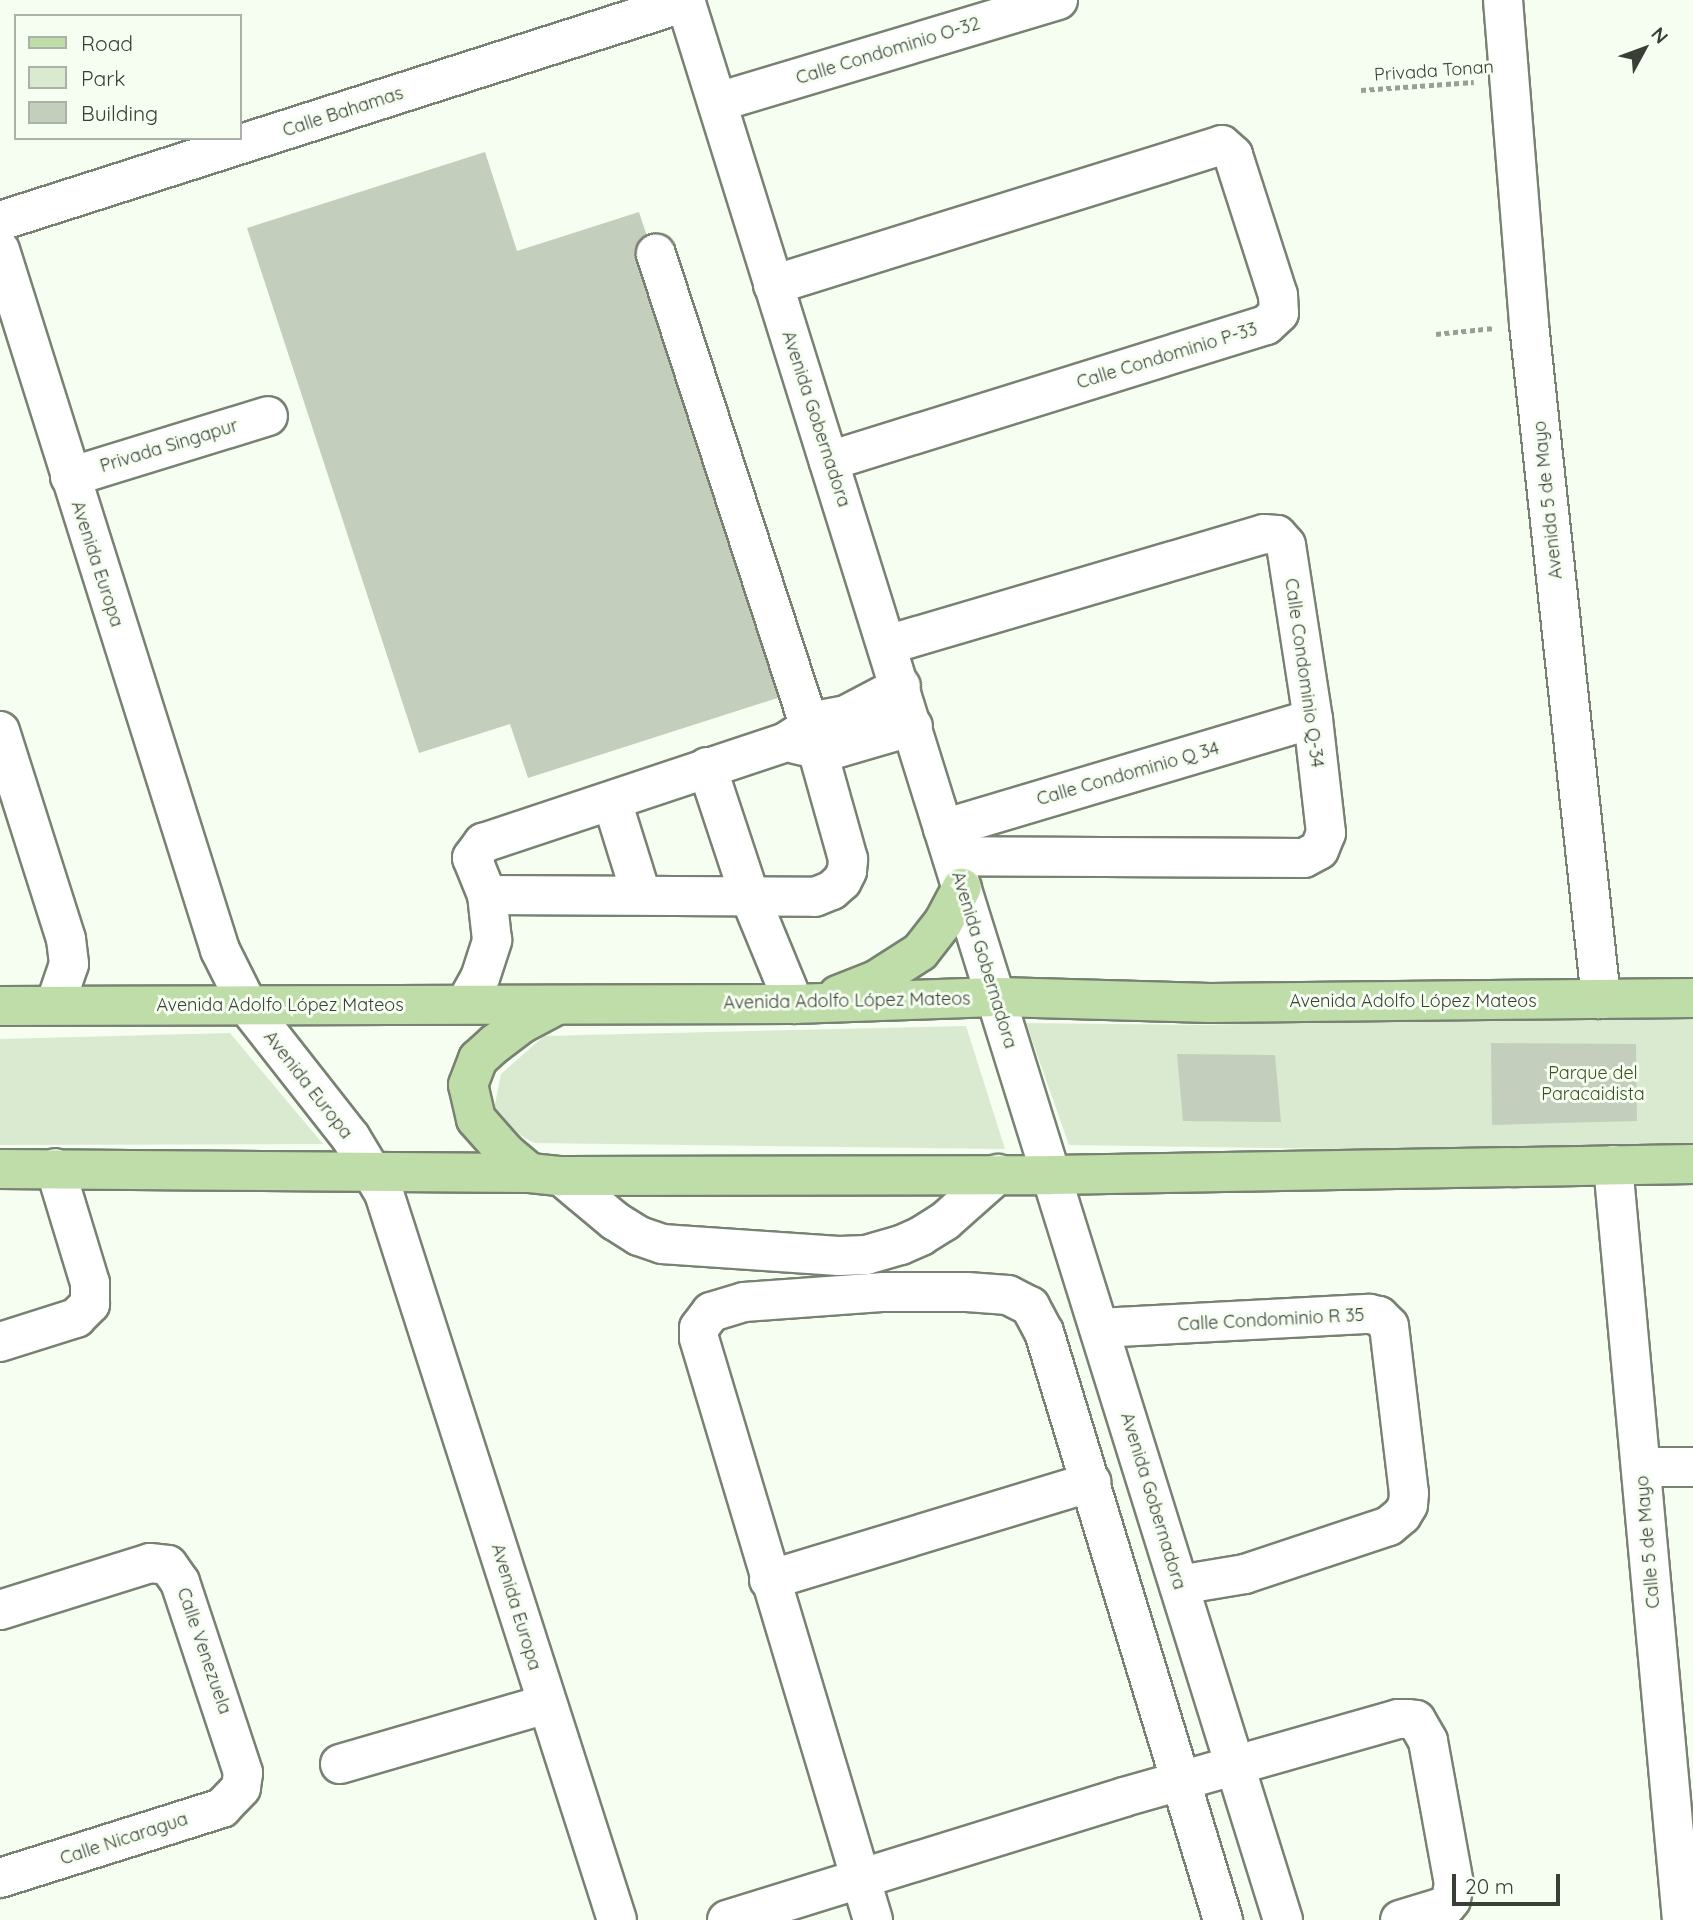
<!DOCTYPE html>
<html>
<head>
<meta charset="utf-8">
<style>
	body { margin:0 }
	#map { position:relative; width:1693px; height:1920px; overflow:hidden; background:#f5fef0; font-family:Quicksand,sans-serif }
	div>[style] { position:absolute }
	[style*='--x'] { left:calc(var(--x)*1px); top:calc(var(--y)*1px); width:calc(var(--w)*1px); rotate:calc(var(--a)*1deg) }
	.green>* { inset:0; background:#daead0 }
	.building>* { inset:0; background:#c3cebd }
	.path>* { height:4.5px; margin-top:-2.25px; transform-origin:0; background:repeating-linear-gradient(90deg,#989f94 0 5px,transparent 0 8.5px) }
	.roads { filter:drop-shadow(2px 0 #788272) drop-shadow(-2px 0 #788272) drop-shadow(0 2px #788272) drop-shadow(0 -2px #788272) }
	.minor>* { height:38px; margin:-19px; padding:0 19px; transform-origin:19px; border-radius:19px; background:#fff }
	.major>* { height:38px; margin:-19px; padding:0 19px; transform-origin:19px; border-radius:19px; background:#bfdda9 }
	span { translate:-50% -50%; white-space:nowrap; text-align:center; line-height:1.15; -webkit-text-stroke:6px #f5fef0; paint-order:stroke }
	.street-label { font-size:18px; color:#393e37 }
	.park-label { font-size:18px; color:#375321 }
	.legend { position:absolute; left:14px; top:14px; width:228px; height:126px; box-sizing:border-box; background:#f5fef0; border:2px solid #aab1a6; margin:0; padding:9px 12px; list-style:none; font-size:21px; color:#393e37 }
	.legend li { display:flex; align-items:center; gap:14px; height:35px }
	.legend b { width:35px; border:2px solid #aab1a6 }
	.north { position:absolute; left:1609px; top:14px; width:70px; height:70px; -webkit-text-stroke:5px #f5fef0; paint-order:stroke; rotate:49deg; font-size:19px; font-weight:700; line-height:28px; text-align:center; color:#393e37 }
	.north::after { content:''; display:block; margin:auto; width:24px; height:32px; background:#393e37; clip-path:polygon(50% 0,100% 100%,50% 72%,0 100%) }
	.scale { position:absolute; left:1452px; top:1874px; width:108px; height:32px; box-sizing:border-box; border:4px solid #393e37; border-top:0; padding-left:9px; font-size:21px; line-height:24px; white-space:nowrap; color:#393e37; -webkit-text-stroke:5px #f5fef0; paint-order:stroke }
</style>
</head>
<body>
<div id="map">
	<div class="green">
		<div style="clip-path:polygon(1590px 1015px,1693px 1018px,1693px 1154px,1069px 1145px,1026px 1023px,1200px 1025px)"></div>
		<div style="clip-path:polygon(966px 1026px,1005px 1149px,534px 1143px,492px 1119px,501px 1074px,544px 1036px)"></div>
		<div style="clip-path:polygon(230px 1033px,323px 1144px,0 1145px,0 1039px)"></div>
	</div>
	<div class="building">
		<div style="clip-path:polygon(485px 152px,517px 251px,639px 212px,796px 692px,528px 778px,510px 724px,419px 753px,247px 228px)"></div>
		<div style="clip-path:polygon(1491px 1043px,1636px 1044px,1637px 1121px,1492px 1125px)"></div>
		<div style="clip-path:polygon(1177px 1054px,1275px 1055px,1281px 1122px,1183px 1121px)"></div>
	</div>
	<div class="path">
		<div style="--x:1361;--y:90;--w:113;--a:-4"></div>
		<div style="--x:1436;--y:334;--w:58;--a:-5.9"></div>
	</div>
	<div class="roads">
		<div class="minor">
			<div style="--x:685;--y:0;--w:2011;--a:72.7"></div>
			<div style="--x:1503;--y:0;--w:325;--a:85.4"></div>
			<div style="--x:1529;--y:324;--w:679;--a:83.91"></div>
			<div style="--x:718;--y:102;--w:355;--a:-16.7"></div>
			<div style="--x:0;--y:221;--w:720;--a:-17.71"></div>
			<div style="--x:0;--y:250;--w:734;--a:72.55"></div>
			<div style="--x:220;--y:950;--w:65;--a:63.4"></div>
			<div style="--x:249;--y:1008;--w:165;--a:51.9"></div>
			<div style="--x:351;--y:1138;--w:64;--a:59"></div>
			<div style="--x:384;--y:1193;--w:763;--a:72.23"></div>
			<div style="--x:773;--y:285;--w:470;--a:-17.3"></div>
			<div style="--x:1222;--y:145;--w:15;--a:42"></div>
			<div style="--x:1233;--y:155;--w:147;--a:72.2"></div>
			<div style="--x:1278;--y:295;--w:18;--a:87"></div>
			<div style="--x:1279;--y:313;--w:18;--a:137"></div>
			<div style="--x:1266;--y:325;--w:458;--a:162.7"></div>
			<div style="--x:70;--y:477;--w:207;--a:-17.1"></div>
			<div style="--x:887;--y:645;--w:393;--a:-16.4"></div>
			<div style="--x:1264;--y:534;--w:13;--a:4"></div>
			<div style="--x:1277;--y:535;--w:13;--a:48"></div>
			<div style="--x:1286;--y:545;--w:176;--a:81.2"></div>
			<div style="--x:1313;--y:719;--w:115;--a:83.5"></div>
			<div style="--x:1326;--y:833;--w:18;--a:112"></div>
			<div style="--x:1319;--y:850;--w:17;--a:152"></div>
			<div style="--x:1304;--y:858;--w:352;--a:-179.7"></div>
			<div style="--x:0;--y:731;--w:218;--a:72.4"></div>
			<div style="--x:66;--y:939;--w:25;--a:83"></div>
			<div style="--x:69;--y:964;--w:43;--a:108.9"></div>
			<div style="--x:795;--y:744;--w:23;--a:13"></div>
			<div style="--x:817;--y:749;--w:21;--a:-3"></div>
			<div style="--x:838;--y:748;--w:78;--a:-16.3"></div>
			<div style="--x:707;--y:767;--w:137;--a:71.7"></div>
			<div style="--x:750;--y:897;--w:116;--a:67.6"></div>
			<div style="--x:612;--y:801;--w:97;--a:72.7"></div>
			<div style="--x:943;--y:829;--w:386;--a:-16.6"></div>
			<div style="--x:487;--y:895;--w:328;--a:0.3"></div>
			<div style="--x:815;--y:897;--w:18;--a:-22"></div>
			<div style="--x:832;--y:890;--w:13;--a:-42"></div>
			<div style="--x:842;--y:881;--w:11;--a:-63"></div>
			<div style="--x:847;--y:871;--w:12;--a:-85"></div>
			<div style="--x:848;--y:859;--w:114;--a:-105.7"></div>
			<div style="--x:817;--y:749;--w:521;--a:-108.02"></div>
			<div style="--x:466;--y:1003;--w:29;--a:-61"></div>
			<div style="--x:480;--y:978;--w:40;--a:-72"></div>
			<div style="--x:492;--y:940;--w:45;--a:-96.3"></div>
			<div style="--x:487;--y:895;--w:40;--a:-112"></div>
			<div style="--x:472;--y:858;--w:19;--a:-54"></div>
			<div style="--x:483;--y:843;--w:319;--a:-18.4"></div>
			<div style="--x:786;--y:742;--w:40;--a:-32.9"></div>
			<div style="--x:820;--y:720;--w:26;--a:-11"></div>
			<div style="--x:846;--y:715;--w:62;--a:-27.8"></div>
			<div style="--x:1613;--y:1165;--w:758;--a:84.78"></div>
			<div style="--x:561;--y:1176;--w:70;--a:39.8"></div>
			<div style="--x:615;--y:1221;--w:28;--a:32"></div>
			<div style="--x:639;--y:1236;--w:24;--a:19"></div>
			<div style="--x:662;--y:1244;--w:177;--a:3.9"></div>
			<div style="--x:839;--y:1256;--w:27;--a:-2"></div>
			<div style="--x:866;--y:1255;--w:36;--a:-16"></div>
			<div style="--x:901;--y:1245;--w:22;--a:-24"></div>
			<div style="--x:921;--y:1236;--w:28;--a:-32"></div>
			<div style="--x:945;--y:1221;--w:71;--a:-41.6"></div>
			<div style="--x:1099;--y:1328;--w:271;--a:-3"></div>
			<div style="--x:1370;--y:1314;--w:9;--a:13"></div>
			<div style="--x:1379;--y:1316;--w:14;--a:45"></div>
			<div style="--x:1389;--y:1326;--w:168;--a:83.2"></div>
			<div style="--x:1409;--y:1493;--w:12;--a:95"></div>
			<div style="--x:1408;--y:1505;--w:12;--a:121"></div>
			<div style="--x:1402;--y:1515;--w:17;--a:140"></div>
			<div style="--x:1389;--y:1526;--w:152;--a:161.6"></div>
			<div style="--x:1245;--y:1574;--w:67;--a:170.5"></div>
			<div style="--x:0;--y:1342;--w:80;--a:-17.5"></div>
			<div style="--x:76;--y:1318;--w:20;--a:-45"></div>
			<div style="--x:90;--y:1304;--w:21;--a:-90"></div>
			<div style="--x:90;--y:1283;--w:120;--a:-106.9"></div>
			<div style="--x:1641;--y:1467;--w:52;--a:0"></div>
			<div style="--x:769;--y:1580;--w:337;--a:-16.9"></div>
			<div style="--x:0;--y:1610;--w:157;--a:-17.4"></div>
			<div style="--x:150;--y:1563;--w:18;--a:6"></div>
			<div style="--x:168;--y:1565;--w:21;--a:55"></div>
			<div style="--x:180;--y:1582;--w:201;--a:71.7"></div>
			<div style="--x:243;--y:1773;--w:15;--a:98"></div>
			<div style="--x:241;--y:1788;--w:28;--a:134"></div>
			<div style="--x:222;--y:1808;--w:233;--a:162.5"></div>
			<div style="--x:340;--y:1764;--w:215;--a:-16.2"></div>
			<div style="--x:727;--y:1920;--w:416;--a:-17.2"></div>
			<div style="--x:1124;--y:1797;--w:285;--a:-15.9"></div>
			<div style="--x:1398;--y:1719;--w:10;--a:0"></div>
			<div style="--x:1408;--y:1719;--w:8;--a:7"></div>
			<div style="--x:1416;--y:1720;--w:24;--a:60"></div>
			<div style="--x:1428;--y:1741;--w:145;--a:79.7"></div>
			<div style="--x:1454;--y:1884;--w:16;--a:101"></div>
			<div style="--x:1451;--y:1900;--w:8;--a:130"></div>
			<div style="--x:1446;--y:1906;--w:48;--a:163.1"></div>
			<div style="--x:873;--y:1920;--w:607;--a:-106.65"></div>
			<div style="--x:699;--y:1338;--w:10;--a:-90"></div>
			<div style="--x:699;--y:1328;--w:20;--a:-53"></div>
			<div style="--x:711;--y:1312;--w:34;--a:-17"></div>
			<div style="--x:744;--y:1302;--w:141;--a:-4.1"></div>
			<div style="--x:885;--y:1292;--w:82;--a:0"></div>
			<div style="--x:967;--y:1292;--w:41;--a:4.2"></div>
			<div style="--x:1008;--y:1295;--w:25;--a:27"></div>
			<div style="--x:1030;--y:1306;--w:30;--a:62"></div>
			<div style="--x:1044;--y:1332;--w:615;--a:73.07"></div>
		</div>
		<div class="major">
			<div style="--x:838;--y:995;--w:41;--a:-21.5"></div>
			<div style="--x:876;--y:980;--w:52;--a:-32.5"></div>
			<div style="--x:920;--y:952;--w:37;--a:-52"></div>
			<div style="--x:943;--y:923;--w:40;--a:-62"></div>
			<div style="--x:0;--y:1006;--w:794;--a:-0.14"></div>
			<div style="--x:794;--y:1004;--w:202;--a:-2"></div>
			<div style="--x:996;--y:997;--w:214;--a:1.6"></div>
			<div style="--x:1210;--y:1003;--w:483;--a:-0.6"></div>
			<div style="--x:0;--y:1169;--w:530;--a:0.43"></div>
			<div style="--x:530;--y:1173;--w:31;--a:6"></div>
			<div style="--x:561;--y:1176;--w:490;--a:-0.1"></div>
			<div style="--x:1051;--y:1175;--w:642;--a:-0.98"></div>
			<div style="--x:530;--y:1173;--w:30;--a:-140"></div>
			<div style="--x:507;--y:1154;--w:47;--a:-131.5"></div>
			<div style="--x:476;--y:1119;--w:35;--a:-103"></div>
			<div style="--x:468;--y:1085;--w:28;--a:-69"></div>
			<div style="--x:478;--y:1059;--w:24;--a:-42"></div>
			<div style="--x:496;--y:1043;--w:34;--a:-37"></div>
			<div style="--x:523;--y:1023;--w:38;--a:-28"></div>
		</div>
	</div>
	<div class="street-label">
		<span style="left:888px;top:51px;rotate:-17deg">Calle Condominio O-32</span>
		<span style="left:1434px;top:71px;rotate:-4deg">Privada Tonan</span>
		<span style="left:343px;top:112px;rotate:-18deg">Calle Bahamas</span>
		<span style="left:1167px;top:356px;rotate:-17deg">Calle Condominio P-33</span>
		<span style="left:816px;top:419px;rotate:72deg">Avenida Gobernadora</span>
		<span style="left:169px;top:446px;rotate:-17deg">Privada Singapur</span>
		<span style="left:1548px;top:500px;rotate:-96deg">Avenida 5 de Mayo</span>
		<span style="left:97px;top:564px;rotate:72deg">Avenida Europa</span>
		<span style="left:1304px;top:673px;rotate:82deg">Calle Condominio Q-34</span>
		<span style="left:1128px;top:774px;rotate:-16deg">Calle Condominio Q 34</span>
		<span style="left:984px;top:960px;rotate:73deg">Avenida Gobernadora</span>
		<span style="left:847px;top:1001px;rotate:-1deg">Avenida Adolfo López Mateos</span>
		<span style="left:1413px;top:1001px">Avenida Adolfo López Mateos</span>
		<span style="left:280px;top:1005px">Avenida Adolfo López Mateos</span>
		<span style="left:308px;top:1085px;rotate:52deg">Avenida Europa</span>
		<span style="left:1271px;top:1320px;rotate:-3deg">Calle Condominio R 35</span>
		<span style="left:1153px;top:1501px;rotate:73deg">Avenida Gobernadora</span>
		<span style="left:1648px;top:1542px;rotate:-95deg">Calle 5 de Mayo</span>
		<span style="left:516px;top:1607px;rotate:73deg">Avenida Europa</span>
		<span style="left:204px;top:1651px;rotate:71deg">Calle Venezuela</span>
		<span style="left:124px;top:1839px;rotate:-18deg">Calle Nicaragua</span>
	</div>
	<div class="park-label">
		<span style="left:1593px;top:1084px">Parque del<br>Paracaidista</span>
	</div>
	<ul class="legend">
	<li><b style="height:9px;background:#bfdda9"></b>Road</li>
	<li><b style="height:19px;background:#daead0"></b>Park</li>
	<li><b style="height:19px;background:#c3cebd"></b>Building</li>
	</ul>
	<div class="north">N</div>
	<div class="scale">20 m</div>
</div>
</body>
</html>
